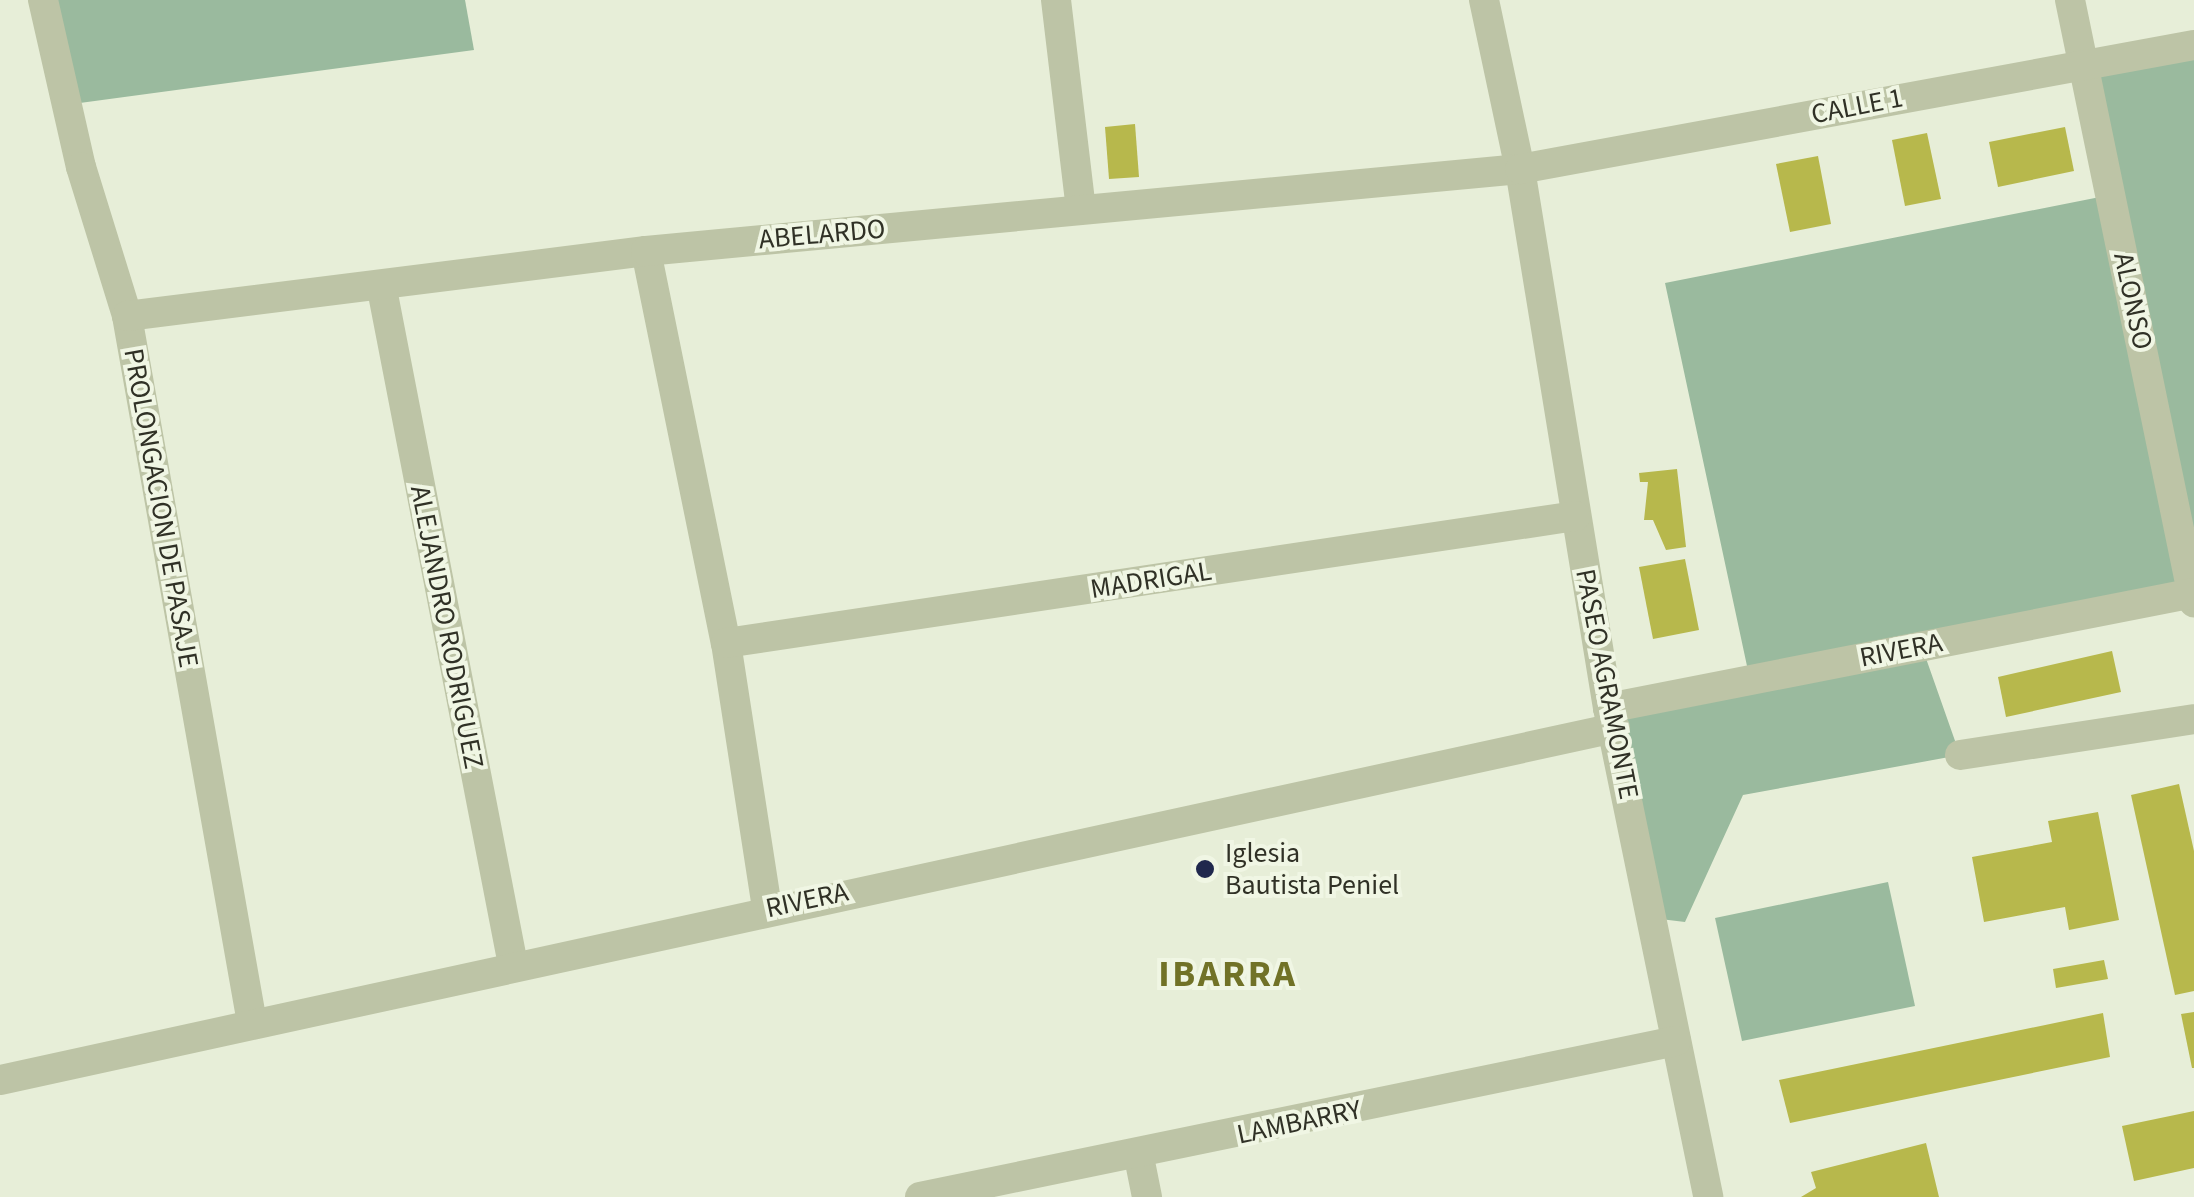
<!DOCTYPE html>
<html>
<head>
<meta charset="utf-8">
<style>
	body { margin:0 }
	#map { position:relative; width:2194px; height:1197px; overflow:hidden; background:#e7eed8; font-family:"Source Sans 3",sans-serif }
	div>[style] { position:absolute }
	[style*='--x'] { left:calc(var(--x)*1px); top:calc(var(--y)*1px); width:calc(var(--w)*1px); rotate:calc(var(--a)*1deg) }
	.green>* { inset:0; background:#9aba9e }
	.building>* { inset:0; background:#b7b84c }
	.minor>* { height:30px; margin:-15px; padding:0 15px; transform-origin:15px; border-radius:15px; background:#bdc4a6 }
	.dots>* { width:28px; height:28px; translate:-50% -50%; box-sizing:border-box; border:5px solid #f0f6e4; border-radius:50% }
	span { translate:-50% -50%; white-space:nowrap; text-align:center; line-height:1.15; -webkit-text-stroke:8px #f0f6e4; paint-order:stroke }
	.street-label { font-size:28px; color:#303126 }
	.poi-label { font-size:28px; color:#303126 }
	.left { translate:0 -50%; text-align:left }
	.district-label { font-size:38px; color:#717227; font-weight:700; letter-spacing:2.5px }
</style>
</head>
<body>
<div id="map">
	<div class="green">
		<div style="clip-path:polygon(33px 0,465px 0,474px 50px,65px 105px)"></div>
		<div style="clip-path:polygon(2194px 45px,2194px 593px,1922px 647px,1960px 755px,1743px 795px,1685px 922px,1652px 918px,1608px 708px,1750px 680px,1665px 283px,2110px 195px,2084px 64px)"></div>
		<div style="clip-path:polygon(1888px 882px,1915px 1006px,1742px 1041px,1715px 918px)"></div>
	</div>
	<div class="building">
		<div style="clip-path:polygon(1135px 124px,1139px 177px,1109px 179px,1105px 127px)"></div>
		<div style="clip-path:polygon(2065px 127px,2074px 171px,1998px 187px,1989px 142px)"></div>
		<div style="clip-path:polygon(1927px 133px,1941px 199px,1905px 206px,1892px 140px)"></div>
		<div style="clip-path:polygon(1818px 156px,1831px 224px,1790px 232px,1776px 164px)"></div>
		<div style="clip-path:polygon(1677px 469px,1686px 547px,1666px 550px,1653px 520px,1644px 520px,1648px 482px,1640px 482px,1639px 473px)"></div>
		<div style="clip-path:polygon(1685px 559px,1699px 630px,1653px 639px,1639px 567px)"></div>
		<div style="clip-path:polygon(2112px 651px,2121px 692px,2006px 717px,1998px 677px)"></div>
		<div style="clip-path:polygon(2179px 784px,2194px 851px,2194px 991px,2175px 995px,2131px 795px)"></div>
		<div style="clip-path:polygon(2098px 812px,2119px 920px,2069px 930px,2065px 907px,1984px 922px,1972px 857px,2052px 842px,2048px 821px)"></div>
		<div style="clip-path:polygon(2104px 960px,2108px 979px,2056px 988px,2053px 969px)"></div>
		<div style="clip-path:polygon(2194px 1012px,2194px 1068px,2192px 1068px,2181px 1014px)"></div>
		<div style="clip-path:polygon(2103px 1013px,2110px 1057px,1790px 1123px,1779px 1080px)"></div>
		<div style="clip-path:polygon(2194px 1111px,2194px 1168px,2134px 1181px,2122px 1126px)"></div>
		<div style="clip-path:polygon(1926px 1143px,1939px 1197px,1801px 1197px,1816px 1188px,1811px 1172px)"></div>
	</div>
	<div class="minor">
		<div style="--x:43;--y:0;--w:171;--a:77.2"></div>
		<div style="--x:81;--y:167;--w:156;--a:72.8"></div>
		<div style="--x:127;--y:316;--w:718;--a:79.97"></div>
		<div style="--x:1056;--y:0;--w:211;--a:83.2"></div>
		<div style="--x:1484;--y:0;--w:173;--a:78"></div>
		<div style="--x:1520;--y:169;--w:546;--a:80.73"></div>
		<div style="--x:1608;--y:708;--w:499;--a:78.4"></div>
		<div style="--x:2070;--y:0;--w:615;--a:78.36"></div>
		<div style="--x:646;--y:251;--w:400;--a:78.5"></div>
		<div style="--x:726;--y:643;--w:268;--a:81.2"></div>
		<div style="--x:382;--y:289;--w:689;--a:79.03"></div>
		<div style="--x:127;--y:316;--w:523;--a:-7.14"></div>
		<div style="--x:646;--y:251;--w:878;--a:-5.36"></div>
		<div style="--x:1520;--y:169;--w:685;--a:-10.42"></div>
		<div style="--x:726;--y:643;--w:859;--a:-8.5"></div>
		<div style="--x:1608;--y:708;--w:597;--a:-11.1"></div>
		<div style="--x:1960;--y:755;--w:237;--a:-8.7"></div>
		<div style="--x:0;--y:1080;--w:1653;--a:-12.3"></div>
		<div style="--x:1139;--y:1157;--w:41;--a:78.7"></div>
		<div style="--x:920;--y:1197;--w:772;--a:-11.66"></div>
	</div>
	<div class="dots">
		<div style="left:1205px;top:869px;background:#20284d"></div>
	</div>
	<div class="street-label">
		<span style="left:1857px;top:106px;rotate:-11deg">CALLE 1</span>
		<span style="left:822px;top:234px;rotate:-5deg">ABELARDO</span>
		<span style="left:2133px;top:301px;rotate:78deg">ALONSO</span>
		<span style="left:161px;top:508px;rotate:80deg">PROLONGACION DE PASAJE</span>
		<span style="left:1151px;top:580px;rotate:-9deg">MADRIGAL</span>
		<span style="left:447px;top:627px;rotate:79deg">ALEJANDRO RODRIGUEZ</span>
		<span style="left:1901px;top:650px;rotate:-11deg">RIVERA</span>
		<span style="left:1607px;top:684px;rotate:79deg">PASEO AGRAMONTE</span>
		<span style="left:807px;top:900px;rotate:-12deg">RIVERA</span>
		<span style="left:1299px;top:1122px;rotate:-12deg">LAMBARRY</span>
	</div>
	<div class="poi-label">
		<span class="left" style="left:1225px;top:869px">Iglesia<br>Bautista Peniel</span>
	</div>
	<div class="district-label">
		<span style="left:1228px;top:975px">IBARRA</span>
	</div>
</div>
</body>
</html>
